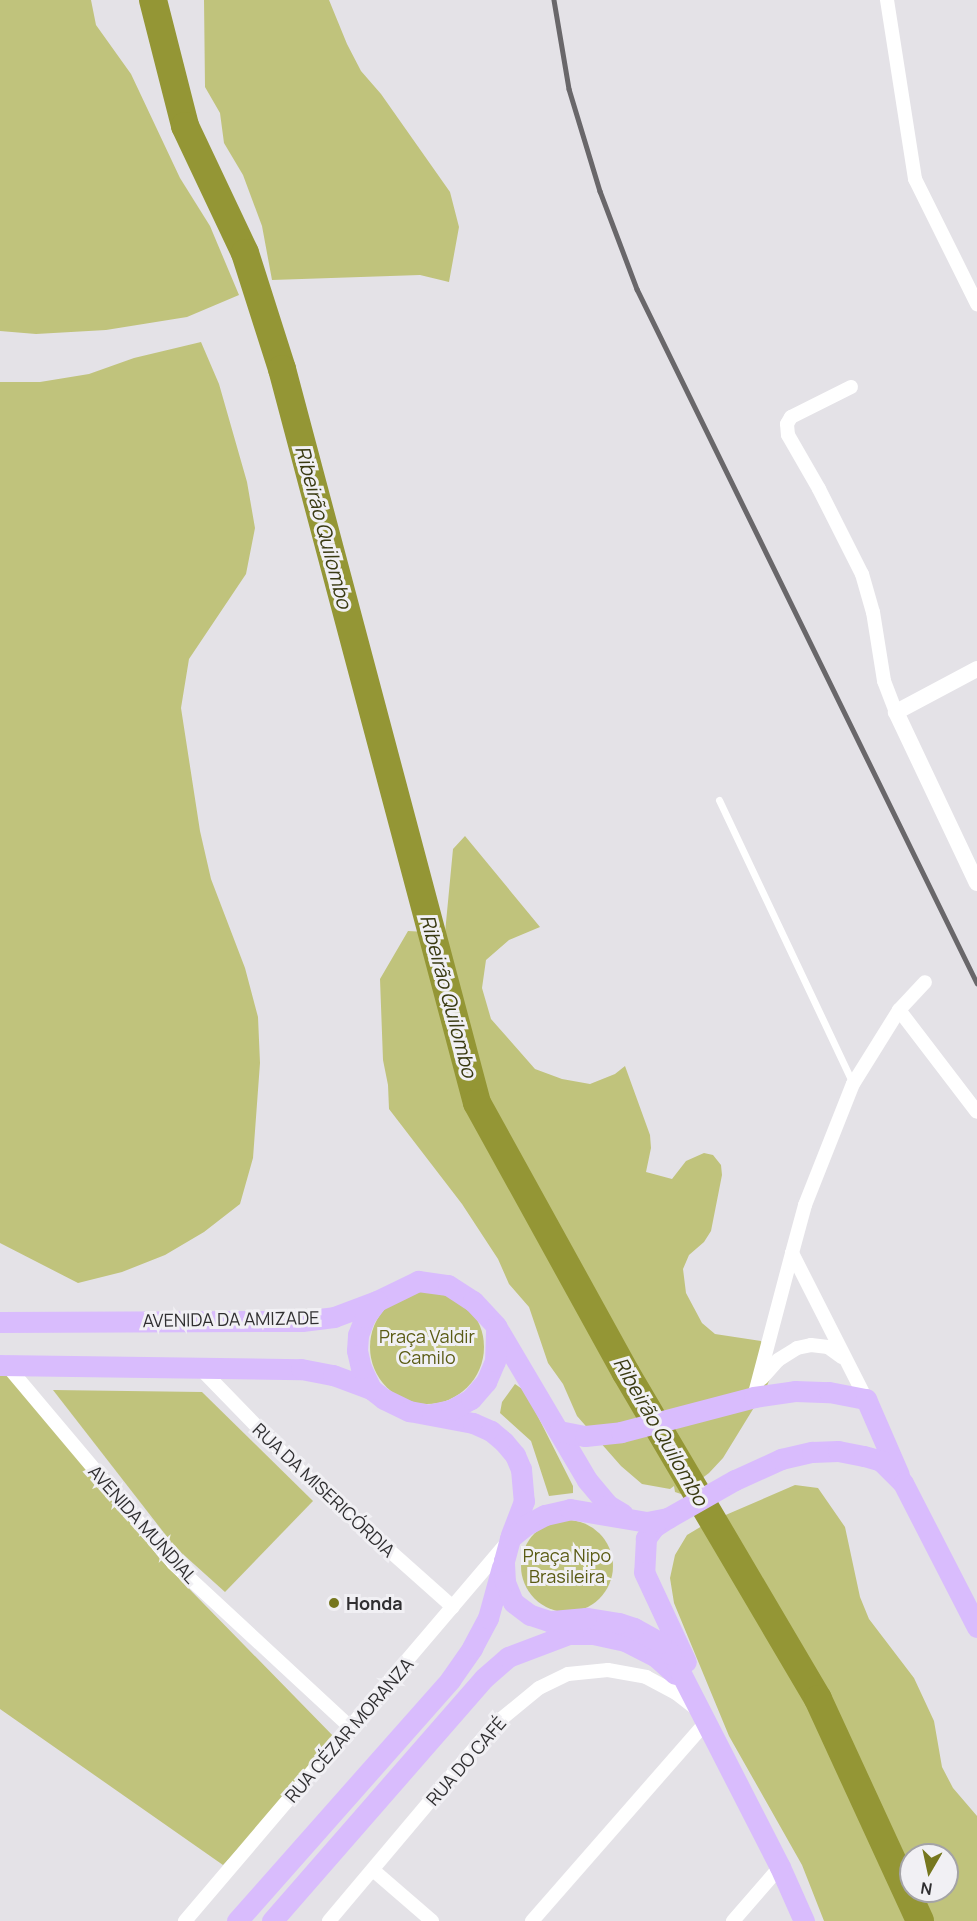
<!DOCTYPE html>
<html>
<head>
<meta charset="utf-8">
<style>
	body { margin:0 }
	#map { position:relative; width:977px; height:1921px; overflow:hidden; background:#e4e2e7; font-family:Manrope,sans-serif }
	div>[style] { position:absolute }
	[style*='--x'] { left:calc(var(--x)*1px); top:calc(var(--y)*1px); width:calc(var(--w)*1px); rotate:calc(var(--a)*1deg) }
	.green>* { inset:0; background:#c0c37c }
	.round { border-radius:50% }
	.river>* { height:28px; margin:-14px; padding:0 14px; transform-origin:14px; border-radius:14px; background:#949635 }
	.service>* { height:7px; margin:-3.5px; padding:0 3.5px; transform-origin:3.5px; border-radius:3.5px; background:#fff }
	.minor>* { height:14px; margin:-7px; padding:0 7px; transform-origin:7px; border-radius:7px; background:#fff }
	.tertiary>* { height:16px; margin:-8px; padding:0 8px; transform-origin:8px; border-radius:8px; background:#fff }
	.primary>* { height:21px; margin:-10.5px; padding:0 10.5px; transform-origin:10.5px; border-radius:10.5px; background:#d9bcfd }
	.rail>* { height:4.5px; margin:-2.25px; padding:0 2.25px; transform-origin:2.25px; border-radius:2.25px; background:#69676a }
	.dots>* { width:16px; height:16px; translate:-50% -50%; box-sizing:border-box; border:3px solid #f1f0f4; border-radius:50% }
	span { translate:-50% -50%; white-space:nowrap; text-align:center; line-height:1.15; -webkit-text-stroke:6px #f1f0f4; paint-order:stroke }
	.street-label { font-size:18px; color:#302f31 }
	.park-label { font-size:18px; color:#5a5b14 }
	.poi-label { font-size:18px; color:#302f31; font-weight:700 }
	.left { translate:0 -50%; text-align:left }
	.water-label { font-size:20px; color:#393a11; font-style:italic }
	.north { position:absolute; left:899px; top:1843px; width:60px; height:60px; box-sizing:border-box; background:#f1f0f4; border:2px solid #a4a3a6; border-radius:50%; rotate:189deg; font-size:16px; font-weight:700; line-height:24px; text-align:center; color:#302f31 }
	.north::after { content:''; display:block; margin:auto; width:21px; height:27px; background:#76771e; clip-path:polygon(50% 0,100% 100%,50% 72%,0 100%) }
</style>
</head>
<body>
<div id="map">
	<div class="green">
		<div style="clip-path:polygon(0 0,91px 0,96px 25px,131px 74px,180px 178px,210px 226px,239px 295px,187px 317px,106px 330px,36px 334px,0 331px)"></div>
		<div style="clip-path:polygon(204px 0,329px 0,347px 44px,361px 71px,381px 94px,450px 192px,459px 227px,449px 282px,420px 275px,272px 280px,262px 226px,243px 175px,224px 143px,220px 113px,205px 87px)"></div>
		<div style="clip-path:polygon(201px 342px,219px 384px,247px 482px,255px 528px,246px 574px,189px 659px,181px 708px,200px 831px,211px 879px,245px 968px,258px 1017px,260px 1063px,253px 1158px,240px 1204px,204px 1232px,165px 1255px,122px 1272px,78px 1283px,0 1243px,0 382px,40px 382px,89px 374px,134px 358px)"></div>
		<div style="clip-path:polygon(465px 836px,540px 927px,509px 940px,486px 960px,482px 988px,491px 1019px,535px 1069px,562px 1079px,590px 1084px,615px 1074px,625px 1066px,650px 1135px,651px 1148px,646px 1172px,672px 1179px,686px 1161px,704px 1153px,713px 1155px,721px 1165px,722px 1175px,711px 1231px,704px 1242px,689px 1255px,683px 1269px,686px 1293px,702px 1323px,715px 1334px,761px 1341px,764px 1348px,763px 1370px,777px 1362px,766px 1388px,723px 1458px,709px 1473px,681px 1494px,675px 1492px,674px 1486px,670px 1489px,642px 1484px,621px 1466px,577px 1416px,563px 1384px,548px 1363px,529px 1307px,509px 1284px,498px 1259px,462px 1204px,389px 1109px,388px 1085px,383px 1060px,380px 979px,408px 931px,445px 933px,453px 849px)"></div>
		<div class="round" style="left:370px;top:1290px;width:114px;height:114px"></div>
		<div style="clip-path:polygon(0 1373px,14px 1373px,160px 1559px,338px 1741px,223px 1865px,0 1709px)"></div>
		<div style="clip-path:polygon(515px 1384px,525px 1391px,573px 1486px,573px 1493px,549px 1496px,531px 1441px,500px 1413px,502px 1402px)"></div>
		<div style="clip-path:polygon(53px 1390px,202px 1392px,313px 1501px,225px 1592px,175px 1547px)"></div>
		<div style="clip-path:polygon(evenodd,795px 1485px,818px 1488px,845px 1527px,860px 1597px,869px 1619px,914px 1678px,934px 1721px,942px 1767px,953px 1788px,977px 1816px,977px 1921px,824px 1921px,802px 1865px,729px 1736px,674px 1603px,670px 1578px,675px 1555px,687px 1535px,707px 1523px,795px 1485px,911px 1855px,947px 1855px,947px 1891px,911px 1891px,911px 1855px)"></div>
		<div class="round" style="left:521px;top:1520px;width:92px;height:92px"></div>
	</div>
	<div class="river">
		<div style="--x:153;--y:0;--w:130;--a:75.7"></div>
		<div style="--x:185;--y:126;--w:140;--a:64.7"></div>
		<div style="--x:245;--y:253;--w:122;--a:72.3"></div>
		<div style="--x:282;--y:369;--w:759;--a:75.12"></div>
		<div style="--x:477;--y:1103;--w:308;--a:61.1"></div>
		<div style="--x:626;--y:1373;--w:378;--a:59.5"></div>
		<div style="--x:818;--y:1699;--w:244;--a:65.3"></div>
	</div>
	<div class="service">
		<div style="--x:719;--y:800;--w:314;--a:64.7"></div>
	</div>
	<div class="minor">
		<div style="--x:887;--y:0;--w:181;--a:81.1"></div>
		<div style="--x:915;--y:179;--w:140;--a:63.6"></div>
		<div style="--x:851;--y:387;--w:67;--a:153.4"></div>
		<div style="--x:791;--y:417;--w:8;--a:120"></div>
		<div style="--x:787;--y:424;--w:11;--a:85"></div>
		<div style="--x:788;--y:435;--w:62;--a:60.1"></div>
		<div style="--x:819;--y:489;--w:95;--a:63.2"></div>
		<div style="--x:862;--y:574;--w:40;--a:74"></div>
		<div style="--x:873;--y:612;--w:70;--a:80.9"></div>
		<div style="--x:884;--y:681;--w:33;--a:69"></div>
		<div style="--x:899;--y:1010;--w:128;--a:52.6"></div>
		<div style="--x:792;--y:1253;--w:50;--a:-74.8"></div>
		<div style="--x:805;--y:1205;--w:130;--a:-68.4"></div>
		<div style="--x:853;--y:1084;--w:87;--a:-58.1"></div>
		<div style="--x:899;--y:1010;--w:38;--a:-47"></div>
		<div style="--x:4;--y:1362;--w:263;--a:49.9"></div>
		<div style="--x:173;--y:1563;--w:243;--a:42.8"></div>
		<div style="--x:199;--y:1367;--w:144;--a:45.8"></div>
		<div style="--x:299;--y:1470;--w:206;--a:41.7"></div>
		<div style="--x:762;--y:1378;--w:24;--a:-48"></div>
		<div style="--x:778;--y:1360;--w:22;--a:-32"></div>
		<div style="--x:797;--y:1348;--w:14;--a:-12"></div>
		<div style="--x:811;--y:1345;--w:17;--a:7"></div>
		<div style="--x:828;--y:1347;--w:17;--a:36"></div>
		<div style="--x:754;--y:1397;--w:149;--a:-75.2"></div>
		<div style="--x:792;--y:1253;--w:164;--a:63.1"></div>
		<div style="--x:373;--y:1870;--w:78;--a:40.8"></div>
		<div style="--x:185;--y:1921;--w:494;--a:-49.6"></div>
		<div style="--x:329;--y:1921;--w:256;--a:-49.9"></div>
		<div style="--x:494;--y:1725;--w:58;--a:-39.4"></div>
		<div style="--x:539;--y:1688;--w:32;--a:-26"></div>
		<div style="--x:568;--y:1674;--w:40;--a:-5.7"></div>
		<div style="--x:608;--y:1670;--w:39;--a:10"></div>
		<div style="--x:646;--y:1677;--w:34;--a:28"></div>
		<div style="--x:676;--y:1693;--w:24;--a:38"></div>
		<div style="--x:532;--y:1921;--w:264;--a:-48.8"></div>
		<div style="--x:733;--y:1921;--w:72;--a:-49"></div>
	</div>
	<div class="tertiary">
		<div style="--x:977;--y:669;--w:92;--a:152"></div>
		<div style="--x:896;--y:712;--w:189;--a:64.7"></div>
	</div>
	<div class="primary">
		<div style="--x:0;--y:1322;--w:302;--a:-0.2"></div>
		<div style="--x:302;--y:1321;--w:32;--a:-7"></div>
		<div style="--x:334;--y:1317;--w:46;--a:-20.4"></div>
		<div style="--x:377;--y:1301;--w:46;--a:-26"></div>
		<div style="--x:418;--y:1281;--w:30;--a:8"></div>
		<div style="--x:448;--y:1285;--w:30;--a:33"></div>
		<div style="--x:473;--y:1301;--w:34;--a:47"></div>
		<div style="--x:496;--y:1326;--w:179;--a:59.4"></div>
		<div style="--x:587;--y:1480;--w:33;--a:50"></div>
		<div style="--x:608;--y:1505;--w:17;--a:31"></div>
		<div style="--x:0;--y:1365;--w:301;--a:0.8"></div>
		<div style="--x:301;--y:1369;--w:33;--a:11"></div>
		<div style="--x:333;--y:1375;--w:40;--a:20.2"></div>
		<div style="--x:371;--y:1389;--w:16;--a:38"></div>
		<div style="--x:384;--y:1399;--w:28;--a:26"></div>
		<div style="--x:409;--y:1411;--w:65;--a:10.6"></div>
		<div style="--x:473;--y:1423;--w:20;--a:24"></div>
		<div style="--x:491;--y:1431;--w:17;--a:40"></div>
		<div style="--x:504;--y:1442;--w:17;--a:50"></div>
		<div style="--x:515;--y:1455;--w:15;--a:67"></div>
		<div style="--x:521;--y:1469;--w:32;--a:85"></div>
		<div style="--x:524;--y:1501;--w:36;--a:111"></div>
		<div style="--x:371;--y:1389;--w:23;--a:-115"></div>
		<div style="--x:361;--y:1368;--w:18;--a:-103"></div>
		<div style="--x:357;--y:1350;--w:15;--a:-86"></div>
		<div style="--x:358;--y:1335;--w:19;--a:-69"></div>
		<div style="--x:365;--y:1317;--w:20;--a:-53"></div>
		<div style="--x:432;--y:1414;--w:19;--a:-12"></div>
		<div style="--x:451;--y:1410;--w:23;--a:-29"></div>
		<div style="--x:471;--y:1399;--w:23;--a:-49"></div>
		<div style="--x:486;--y:1382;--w:23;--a:-67"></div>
		<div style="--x:495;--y:1361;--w:34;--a:-88"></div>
		<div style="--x:559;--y:1431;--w:26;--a:11"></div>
		<div style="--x:585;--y:1436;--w:36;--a:-6"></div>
		<div style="--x:621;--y:1432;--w:138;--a:-14.7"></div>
		<div style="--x:754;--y:1397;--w:41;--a:-8.3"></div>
		<div style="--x:795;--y:1391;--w:34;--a:2"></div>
		<div style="--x:829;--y:1392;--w:38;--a:11"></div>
		<div style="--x:866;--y:1399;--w:83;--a:66.5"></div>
		<div style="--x:668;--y:1518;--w:17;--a:147"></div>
		<div style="--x:654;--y:1527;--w:14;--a:126"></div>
		<div style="--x:646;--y:1538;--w:34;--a:93"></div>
		<div style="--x:644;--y:1572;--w:99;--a:65"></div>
		<div style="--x:237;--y:1921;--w:322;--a:-48.5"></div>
		<div style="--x:450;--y:1680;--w:39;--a:-55"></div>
		<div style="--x:472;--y:1648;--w:34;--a:-62"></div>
		<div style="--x:488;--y:1618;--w:53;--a:-74.6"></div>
		<div style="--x:272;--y:1921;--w:322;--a:-48.9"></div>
		<div style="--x:484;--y:1678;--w:32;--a:-41"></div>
		<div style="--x:508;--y:1657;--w:65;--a:-20.7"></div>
		<div style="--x:569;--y:1634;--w:24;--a:0"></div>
		<div style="--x:593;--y:1634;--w:33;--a:12"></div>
		<div style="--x:625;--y:1641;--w:34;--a:27"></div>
		<div style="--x:655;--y:1656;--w:27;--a:42"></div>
		<div style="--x:804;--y:1921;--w:59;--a:-114"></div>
		<div style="--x:780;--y:1867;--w:239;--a:-117.1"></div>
		<div style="--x:671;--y:1654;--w:15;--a:-132"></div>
		<div style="--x:661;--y:1643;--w:31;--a:-151"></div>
		<div style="--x:634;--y:1628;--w:16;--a:-162"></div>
		<div style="--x:619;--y:1623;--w:33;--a:-171"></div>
		<div style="--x:586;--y:1618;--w:37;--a:175"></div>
		<div style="--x:549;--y:1621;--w:20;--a:-162"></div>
		<div style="--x:530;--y:1615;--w:21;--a:-143"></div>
		<div style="--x:513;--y:1602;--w:22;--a:-112"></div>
		<div style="--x:505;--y:1582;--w:21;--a:-93"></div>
		<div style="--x:504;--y:1561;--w:24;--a:-75"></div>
		<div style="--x:510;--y:1538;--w:21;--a:-39"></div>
		<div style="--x:526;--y:1525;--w:21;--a:-28"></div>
		<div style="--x:545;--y:1515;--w:26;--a:-13"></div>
		<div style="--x:570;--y:1509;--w:78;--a:9.6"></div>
		<div style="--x:647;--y:1522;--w:21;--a:-11"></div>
		<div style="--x:668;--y:1518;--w:77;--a:-29.6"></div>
		<div style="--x:735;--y:1480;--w:51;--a:-24.5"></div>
		<div style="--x:781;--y:1459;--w:32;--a:-13"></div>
		<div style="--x:812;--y:1452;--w:26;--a:-2"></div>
		<div style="--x:838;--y:1451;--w:26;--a:11"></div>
		<div style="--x:864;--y:1456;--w:18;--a:16"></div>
		<div style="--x:881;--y:1461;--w:31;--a:45"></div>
		<div style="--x:903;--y:1483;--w:162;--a:62.8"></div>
	</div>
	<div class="rail">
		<div style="--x:554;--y:0;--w:90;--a:80.4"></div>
		<div style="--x:569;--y:89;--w:107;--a:73.1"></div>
		<div style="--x:600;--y:191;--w:105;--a:69.3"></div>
		<div style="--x:637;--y:289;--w:773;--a:63.9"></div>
	</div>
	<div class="dots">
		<div style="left:334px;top:1603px;background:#76771e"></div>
	</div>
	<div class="street-label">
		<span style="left:231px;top:1319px;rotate:-1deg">AVENIDA DA AMIZADE</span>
		<span style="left:324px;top:1490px;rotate:43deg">RUA DA MISERICÓRDIA</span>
		<span style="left:143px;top:1524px;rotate:48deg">AVENIDA MUNDIAL</span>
		<span style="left:349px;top:1730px;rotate:-49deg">RUA CÉZAR MORANZA</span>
		<span style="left:466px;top:1761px;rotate:-49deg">RUA DO CAFÉ</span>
	</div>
	<div class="park-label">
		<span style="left:427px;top:1347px">Praça Valdir<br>Camilo</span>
		<span style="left:567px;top:1566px">Praça Nipo<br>Brasileira</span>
	</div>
	<div class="poi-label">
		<span class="left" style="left:346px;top:1603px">Honda</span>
	</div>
	<div class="water-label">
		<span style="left:324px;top:527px;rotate:75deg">Ribeirão Quilombo</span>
		<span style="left:449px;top:996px;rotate:75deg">Ribeirão Quilombo</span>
		<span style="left:661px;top:1431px;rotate:60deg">Ribeirão Quilombo</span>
	</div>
	<div class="north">N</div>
</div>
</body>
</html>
